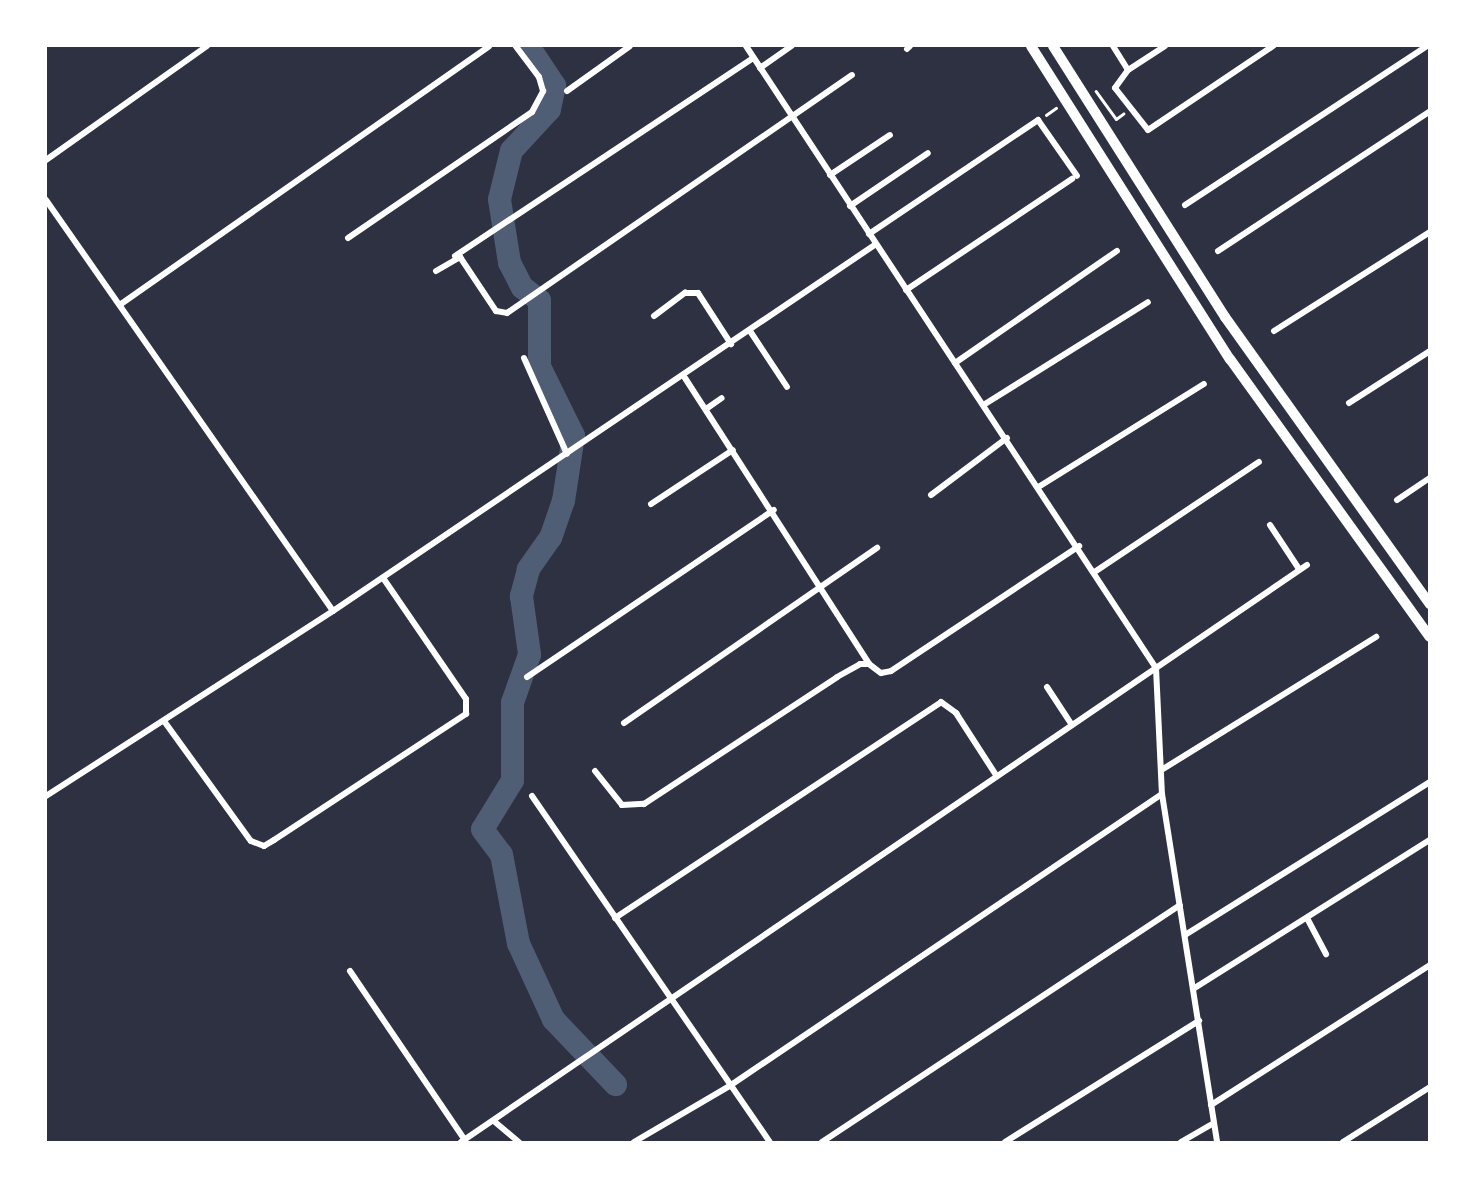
<!DOCTYPE html>
<style>
body{margin:0}
#map{position:relative;width:1475px;height:1188px;overflow:hidden;background:#2d3142;font-family:"Exo 2",sans-serif}
div>[style]{position:absolute}
.river>*{height:23px;margin:-11.5px;padding:0 11.5px;transform-origin:11.5px;border-radius:11.5px;background:#4f5d75}
.path>*{height:2.5px;margin:-1.25px;padding:0 1.25px;transform-origin:1.25px;border-radius:1.25px;background:#fff}
.minor>*{height:6px;margin:-3px;padding:0 3px;transform-origin:3px;border-radius:3px;background:#fff}
.motorway>*{height:10px;margin:-5px;padding:0 5px;transform-origin:5px;border-radius:5px;background:#fff}
span{translate:-50% -50%;white-space:nowrap;text-align:center;line-height:1.15;-webkit-text-stroke:5px #fff;paint-order:stroke}
.frame{position:absolute;inset:0;border:47px solid #fff;pointer-events:none}
</style>
<div id="map">
<div class="river">
<div style="left:528px;top:46px;width:47px;rotate:56.3deg"></div>
<div style="left:554px;top:85px;width:25px;rotate:102deg"></div>
<div style="left:549px;top:109px;width:56px;rotate:132.8deg"></div>
<div style="left:511px;top:150px;width:50px;rotate:103.8deg"></div>
<div style="left:499px;top:199px;width:64px;rotate:81deg"></div>
<div style="left:509px;top:262px;width:28px;rotate:63deg"></div>
<div style="left:522px;top:287px;width:21px;rotate:37deg"></div>
<div style="left:539px;top:300px;width:66px;rotate:90deg"></div>
<div style="left:539px;top:366px;width:77px;rotate:63.8deg"></div>
<div style="left:573px;top:435px;width:66px;rotate:98.7deg"></div>
<div style="left:563px;top:500px;width:39px;rotate:109deg"></div>
<div style="left:550px;top:537px;width:39px;rotate:125deg"></div>
<div style="left:528px;top:569px;width:28px;rotate:105deg"></div>
<div style="left:521px;top:596px;width:59px;rotate:82.1deg"></div>
<div style="left:529px;top:654px;width:51px;rotate:109.5deg"></div>
<div style="left:512px;top:702px;width:78px;rotate:90deg"></div>
<div style="left:512px;top:780px;width:57px;rotate:121.5deg"></div>
<div style="left:482px;top:829px;width:31px;rotate:53deg"></div>
<div style="left:501px;top:854px;width:91px;rotate:79.2deg"></div>
<div style="left:518px;top:943px;width:84px;rotate:65.3deg"></div>
<div style="left:553px;top:1019px;width:90px;rotate:46.4deg"></div>
</div>
<div class="path">
<div style="left:1096px;top:91px;width:34px;rotate:54deg"></div>
<div style="left:1116px;top:119px;width:9px;rotate:-36deg"></div>
<div style="left:1046px;top:115px;width:12px;rotate:-35deg"></div>
</div>
<div class="minor">
<div style="left:746px;top:46px;width:745px;rotate:56.61deg"></div>
<div style="left:1156px;top:668px;width:126px;rotate:87.3deg"></div>
<div style="left:1162px;top:794px;width:352px;rotate:81deg"></div>
<div style="left:1113px;top:46px;width:28px;rotate:58deg"></div>
<div style="left:1165px;top:46px;width:44px;rotate:147deg"></div>
<div style="left:1128px;top:70px;width:22px;rotate:126deg"></div>
<div style="left:1115px;top:88px;width:53px;rotate:51.8deg"></div>
<div style="left:1148px;top:130px;width:151px;rotate:-33.9deg"></div>
<div style="left:907px;top:49px;width:4px;rotate:-45deg"></div>
<div style="left:760px;top:68px;width:39px;rotate:-35deg"></div>
<div style="left:567px;top:91px;width:77px;rotate:-35.5deg"></div>
<div style="left:46px;top:160px;width:197px;rotate:-35.3deg"></div>
<div style="left:830px;top:175px;width:72px;rotate:-33.7deg"></div>
<div style="left:46px;top:200px;width:501px;rotate:55.07deg"></div>
<div style="left:1185px;top:205px;width:290px;rotate:-33.3deg"></div>
<div style="left:850px;top:206px;width:94px;rotate:-34.2deg"></div>
<div style="left:869px;top:234px;width:204px;rotate:-34deg"></div>
<div style="left:1038px;top:120px;width:68px;rotate:55.1deg"></div>
<div style="left:348px;top:238px;width:223px;rotate:-34.4deg"></div>
<div style="left:532px;top:112px;width:24px;rotate:-62deg"></div>
<div style="left:543px;top:91px;width:15px;rotate:-106deg"></div>
<div style="left:539px;top:77px;width:39px;rotate:-127deg"></div>
<div style="left:1218px;top:251px;width:254px;rotate:-33.4deg"></div>
<div style="left:455px;top:256px;width:358px;rotate:-33.6deg"></div>
<div style="left:436px;top:271px;width:28px;rotate:-30deg"></div>
<div style="left:460px;top:257px;width:65px;rotate:56.3deg"></div>
<div style="left:496px;top:311px;width:11px;rotate:10deg"></div>
<div style="left:507px;top:313px;width:419px;rotate:-34.6deg"></div>
<div style="left:906px;top:290px;width:200px;rotate:-33.8deg"></div>
<div style="left:121px;top:304px;width:449px;rotate:-35deg"></div>
<div style="left:654px;top:316px;width:39px;rotate:-37deg"></div>
<div style="left:685px;top:293px;width:13px"></div>
<div style="left:698px;top:293px;width:61px;rotate:57.1deg"></div>
<div style="left:750px;top:331px;width:67px;rotate:56.5deg"></div>
<div style="left:1274px;top:331px;width:185px;rotate:-32.4deg"></div>
<div style="left:524px;top:358px;width:105px;rotate:65.9deg"></div>
<div style="left:955px;top:363px;width:197px;rotate:-34.7deg"></div>
<div style="left:685px;top:378px;width:340px;rotate:57.2deg"></div>
<div style="left:1349px;top:403px;width:96px;rotate:-32.7deg"></div>
<div style="left:985px;top:404px;width:192px;rotate:-32deg"></div>
<div style="left:706px;top:409px;width:19px;rotate:-35deg"></div>
<div style="left:1040px;top:486px;width:193px;rotate:-31.9deg"></div>
<div style="left:931px;top:495px;width:95px;rotate:-36.9deg"></div>
<div style="left:1397px;top:500px;width:40px;rotate:-34deg"></div>
<div style="left:651px;top:504px;width:98px;rotate:-33.4deg"></div>
<div style="left:1270px;top:525px;width:53px;rotate:56.6deg"></div>
<div style="left:1096px;top:571px;width:196px;rotate:-33.8deg"></div>
<div style="left:527px;top:677px;width:298px;rotate:-34.1deg"></div>
<div style="left:1047px;top:687px;width:45px;rotate:56.7deg"></div>
<div style="left:164px;top:721px;width:148px;rotate:54.1deg"></div>
<div style="left:251px;top:841px;width:14px;rotate:21deg"></div>
<div style="left:264px;top:846px;width:12px;rotate:-31deg"></div>
<div style="left:274px;top:840px;width:230px;rotate:-33.3deg"></div>
<div style="left:466px;top:714px;width:15px;rotate:-90deg"></div>
<div style="left:466px;top:699px;width:147px;rotate:-124.4deg"></div>
<div style="left:624px;top:723px;width:308px;rotate:-34.7deg"></div>
<div style="left:1163px;top:769px;width:251px;rotate:-31.8deg"></div>
<div style="left:595px;top:771px;width:43px;rotate:51.5deg"></div>
<div style="left:622px;top:805px;width:22px;rotate:-3deg"></div>
<div style="left:644px;top:804px;width:231px;rotate:-33.3deg"></div>
<div style="left:837px;top:677px;width:26px;rotate:-29deg"></div>
<div style="left:860px;top:664px;width:9px"></div>
<div style="left:869px;top:664px;width:15px;rotate:37deg"></div>
<div style="left:881px;top:673px;width:10px;rotate:-11deg"></div>
<div style="left:891px;top:671px;width:226px;rotate:-33.6deg"></div>
<div style="left:46px;top:796px;width:341px;rotate:-32.8deg"></div>
<div style="left:333px;top:611px;width:655px;rotate:-34.05deg"></div>
<div style="left:532px;top:796px;width:420px;rotate:55.5deg"></div>
<div style="left:615px;top:918px;width:391px;rotate:-33.5deg"></div>
<div style="left:941px;top:702px;width:19px;rotate:36deg"></div>
<div style="left:956px;top:713px;width:74px;rotate:57.2deg"></div>
<div style="left:1307px;top:918px;width:41px;rotate:62.2deg"></div>
<div style="left:1185px;top:935px;width:289px;rotate:-32deg"></div>
<div style="left:350px;top:971px;width:204px;rotate:55.8deg"></div>
<div style="left:1193px;top:989px;width:280px;rotate:-32.2deg"></div>
<div style="left:1211px;top:1105px;width:260px;rotate:-32.6deg"></div>
<div style="left:495px;top:1122px;width:31px;rotate:40deg"></div>
<div style="left:461px;top:1142px;width:1024px;rotate:-34.3deg"></div>
<div style="left:634px;top:1142px;width:113px;rotate:-30.4deg"></div>
<div style="left:731px;top:1085px;width:520px;rotate:-34.03deg"></div>
<div style="left:822px;top:1142px;width:429px;rotate:-33.5deg"></div>
<div style="left:1005px;top:1142px;width:229px;rotate:-32deg"></div>
<div style="left:1181px;top:1142px;width:38px;rotate:-30deg"></div>
<div style="left:1343px;top:1142px;width:103px;rotate:-32.3deg"></div>
</div>
<div class="motorway">
<div style="left:1031px;top:46px;width:371px;rotate:57.6deg"></div>
<div style="left:1230px;top:359px;width:342px;rotate:54.3deg"></div>
<div style="left:1053px;top:46px;width:321px;rotate:57.6deg"></div>
<div style="left:1225px;top:317px;width:353px;rotate:54.5deg"></div>
</div>
<div class="frame"></div>
</div>
